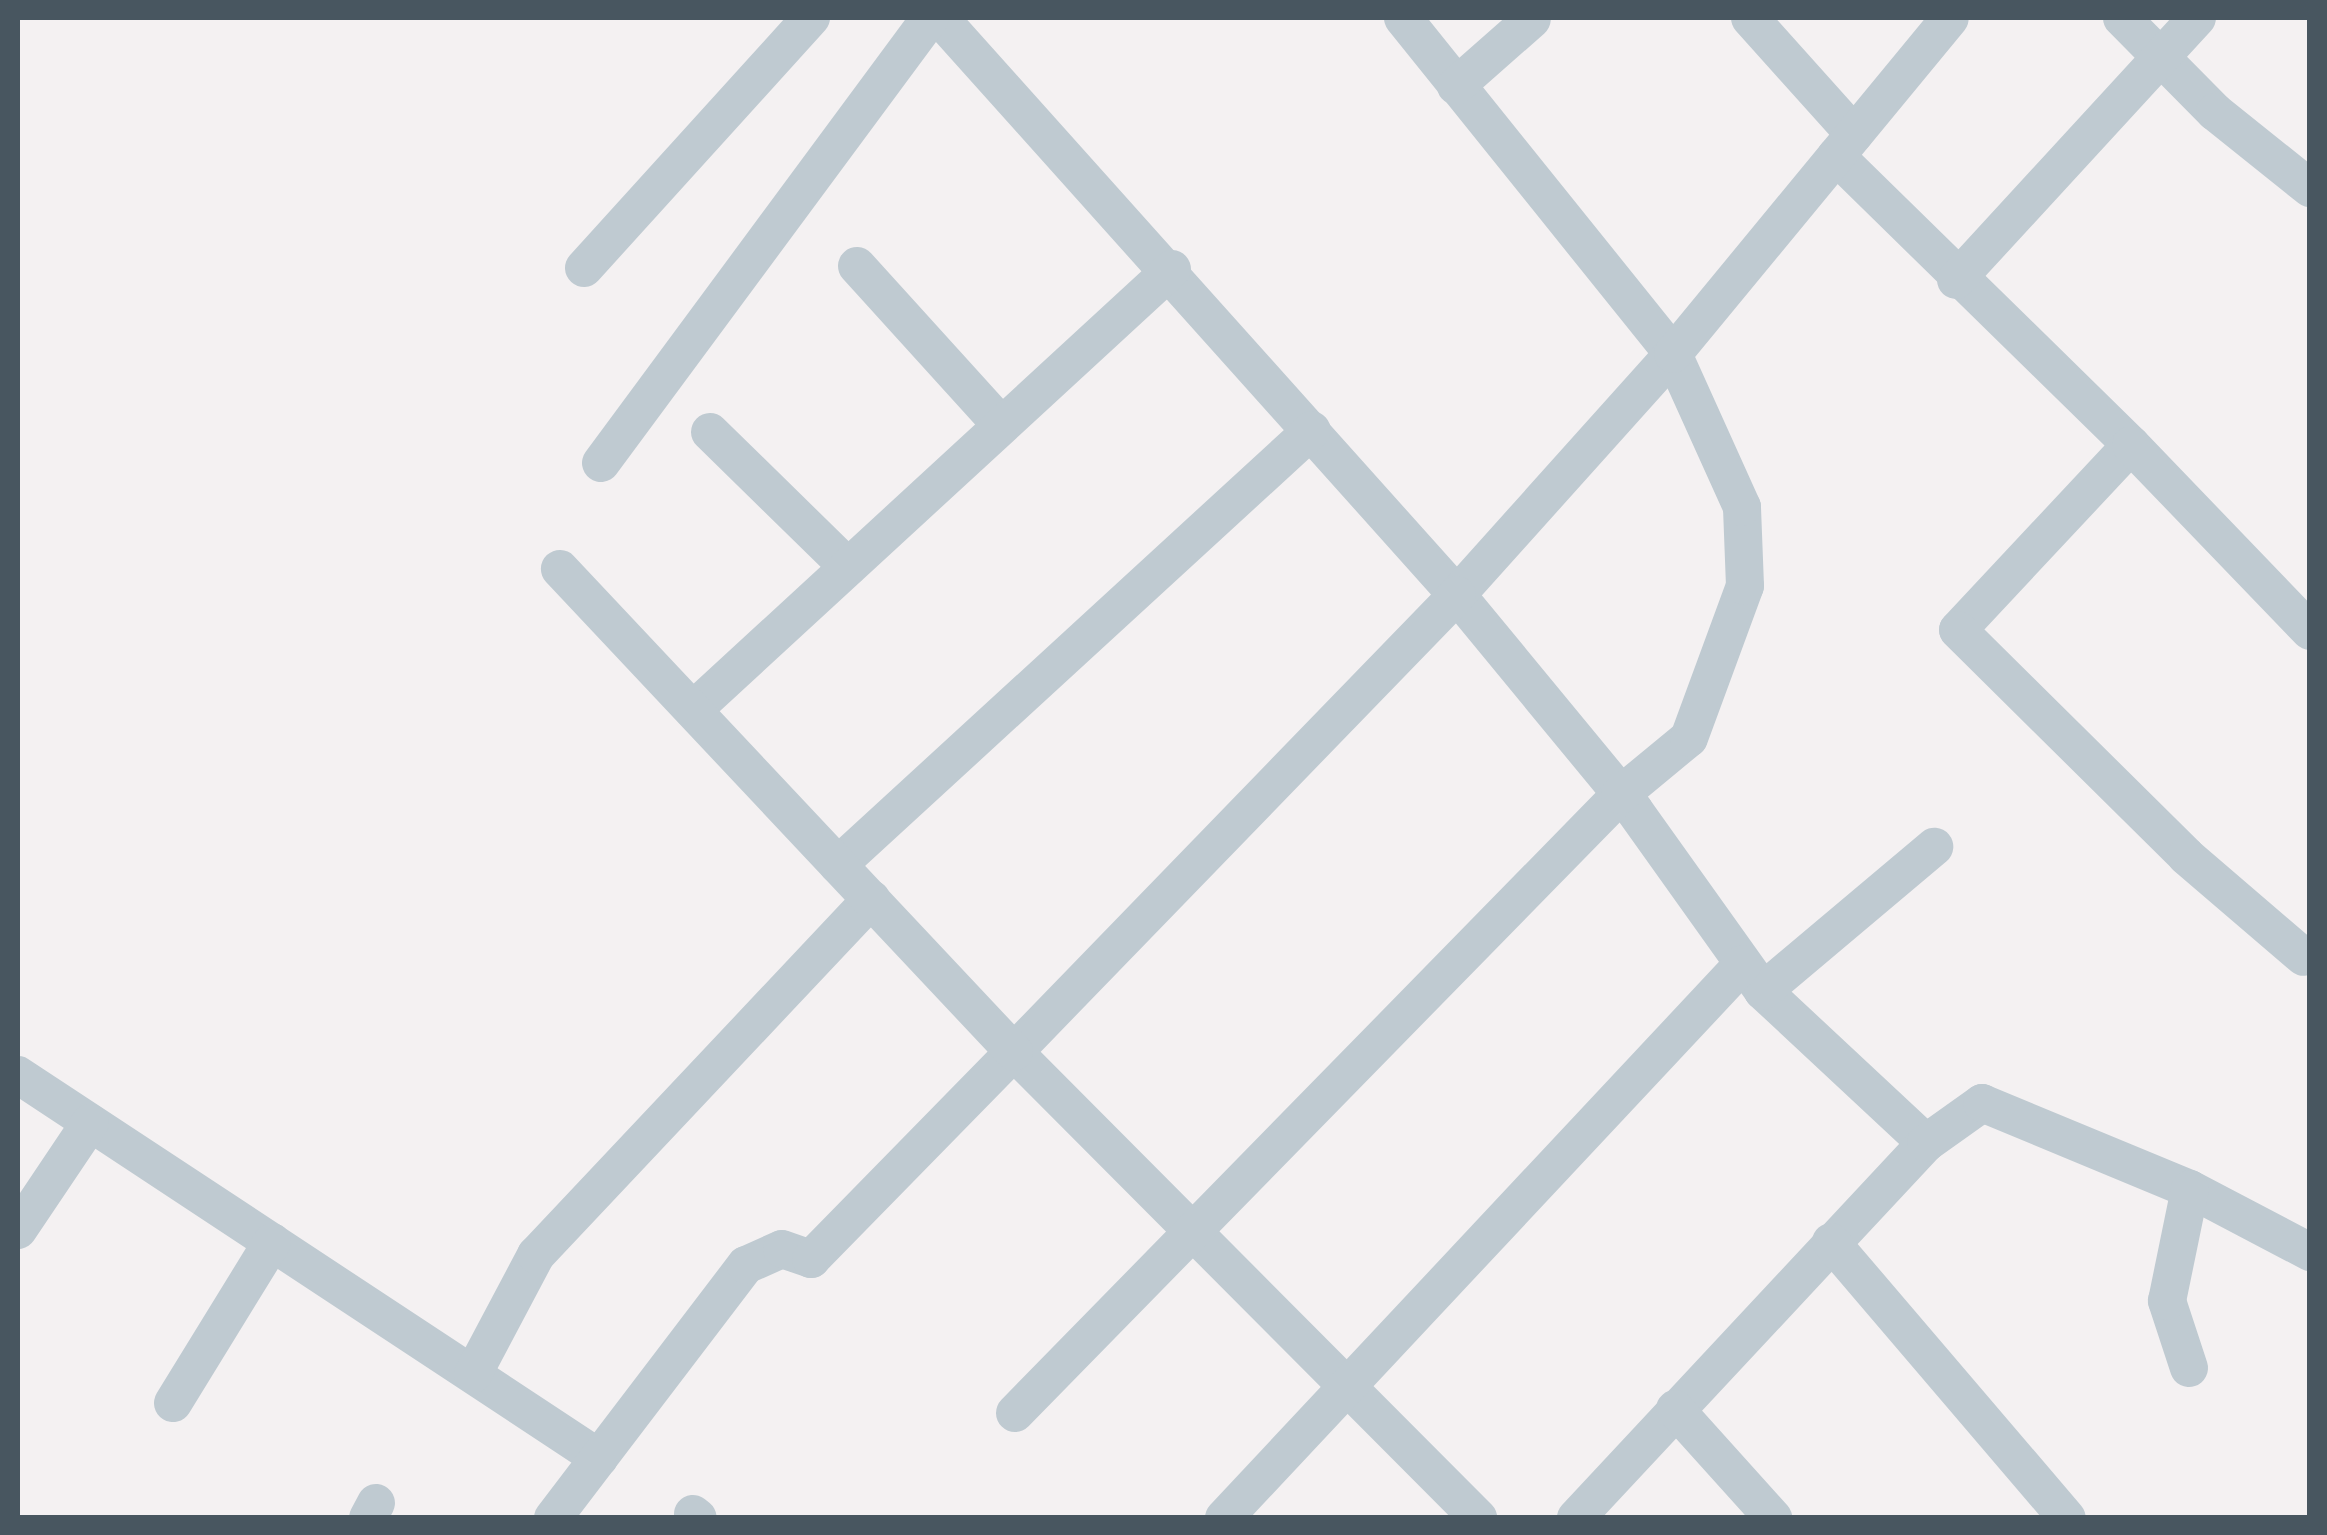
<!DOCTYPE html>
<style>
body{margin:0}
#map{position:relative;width:2327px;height:1535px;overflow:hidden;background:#f4f1f2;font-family:"Asap Condensed",sans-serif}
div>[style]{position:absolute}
.street>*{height:38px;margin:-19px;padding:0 19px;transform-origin:19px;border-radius:19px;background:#bfcad1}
span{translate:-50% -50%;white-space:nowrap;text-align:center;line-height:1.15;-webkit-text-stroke:10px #fff;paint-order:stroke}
.frame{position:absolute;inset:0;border:20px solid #485660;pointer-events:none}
</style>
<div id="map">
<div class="street">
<div style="left:940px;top:18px;width:775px;rotate:48.14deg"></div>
<div style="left:1457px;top:595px;width:278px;rotate:50.5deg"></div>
<div style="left:1634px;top:810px;width:222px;rotate:54.5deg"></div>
<div style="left:1763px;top:991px;width:223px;rotate:43deg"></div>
<div style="left:1926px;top:1143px;width:513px;rotate:133.03deg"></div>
<div style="left:1403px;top:18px;width:431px;rotate:51.2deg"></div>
<div style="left:1673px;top:354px;width:324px;rotate:131.9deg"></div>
<div style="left:1457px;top:595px;width:636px;rotate:134.11deg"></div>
<div style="left:1014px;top:1052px;width:658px;rotate:45.12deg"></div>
<div style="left:1750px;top:18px;width:156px;rotate:48.1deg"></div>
<div style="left:2122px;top:18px;width:132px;rotate:45.3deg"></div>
<div style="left:2215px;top:112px;width:122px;rotate:38.7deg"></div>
<div style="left:1456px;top:86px;width:101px;rotate:-41.4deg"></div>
<div style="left:1836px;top:156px;width:413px;rotate:44.4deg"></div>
<div style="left:2131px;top:445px;width:253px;rotate:133.1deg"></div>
<div style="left:1958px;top:630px;width:321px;rotate:44.7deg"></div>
<div style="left:2186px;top:856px;width:155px;rotate:40.6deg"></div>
<div style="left:857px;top:266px;width:215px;rotate:47.8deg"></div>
<div style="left:584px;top:268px;width:338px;rotate:-47.8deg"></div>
<div style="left:1956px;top:280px;width:356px;rotate:-47.4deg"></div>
<div style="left:710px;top:432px;width:193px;rotate:44.4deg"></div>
<div style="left:2131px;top:445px;width:258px;rotate:46.1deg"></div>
<div style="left:601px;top:463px;width:553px;rotate:-53.52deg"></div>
<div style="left:693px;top:710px;width:651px;rotate:-42.63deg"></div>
<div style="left:838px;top:865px;width:643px;rotate:-42.54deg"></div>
<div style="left:1763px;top:991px;width:224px;rotate:-40.1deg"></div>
<div style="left:18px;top:1075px;width:696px;rotate:33.39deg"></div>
<div style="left:1926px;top:1143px;width:69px;rotate:-35.5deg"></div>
<div style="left:1982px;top:1103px;width:225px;rotate:22.5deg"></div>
<div style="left:2190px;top:1189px;width:136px;rotate:27.7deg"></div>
<div style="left:18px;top:1230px;width:129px;rotate:-56.1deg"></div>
<div style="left:1831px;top:1242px;width:363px;rotate:49.5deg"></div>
<div style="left:2189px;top:1368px;width:71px;rotate:-108.2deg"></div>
<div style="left:2167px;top:1301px;width:114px;rotate:-78.4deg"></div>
<div style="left:473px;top:1374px;width:135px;rotate:-62.1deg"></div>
<div style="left:536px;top:1255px;width:489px;rotate:-46.7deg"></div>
<div style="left:173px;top:1403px;width:189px;rotate:-58.4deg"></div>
<div style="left:1675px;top:1409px;width:147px;rotate:48deg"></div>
<div style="left:1015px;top:1413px;width:865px;rotate:-45.61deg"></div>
<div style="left:1620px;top:795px;width:89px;rotate:-39.6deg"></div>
<div style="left:1689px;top:738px;width:162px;rotate:-69.8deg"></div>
<div style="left:1745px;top:586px;width:79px;rotate:-92.2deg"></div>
<div style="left:1742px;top:507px;width:168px;rotate:-114.3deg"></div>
<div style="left:1673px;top:354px;width:435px;rotate:-50.5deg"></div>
<div style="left:693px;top:1514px;width:6px;rotate:39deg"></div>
<div style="left:368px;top:1518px;width:17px;rotate:-62deg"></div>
<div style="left:553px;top:1518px;width:318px;rotate:-52.7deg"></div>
<div style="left:746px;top:1265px;width:39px;rotate:-24deg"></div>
<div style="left:782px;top:1249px;width:31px;rotate:19deg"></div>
<div style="left:811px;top:1259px;width:290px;rotate:-45.6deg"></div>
<div style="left:1014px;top:1052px;width:663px;rotate:-133.23deg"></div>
<div style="left:1224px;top:1518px;width:759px;rotate:-46.87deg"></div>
</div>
<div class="frame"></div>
</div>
